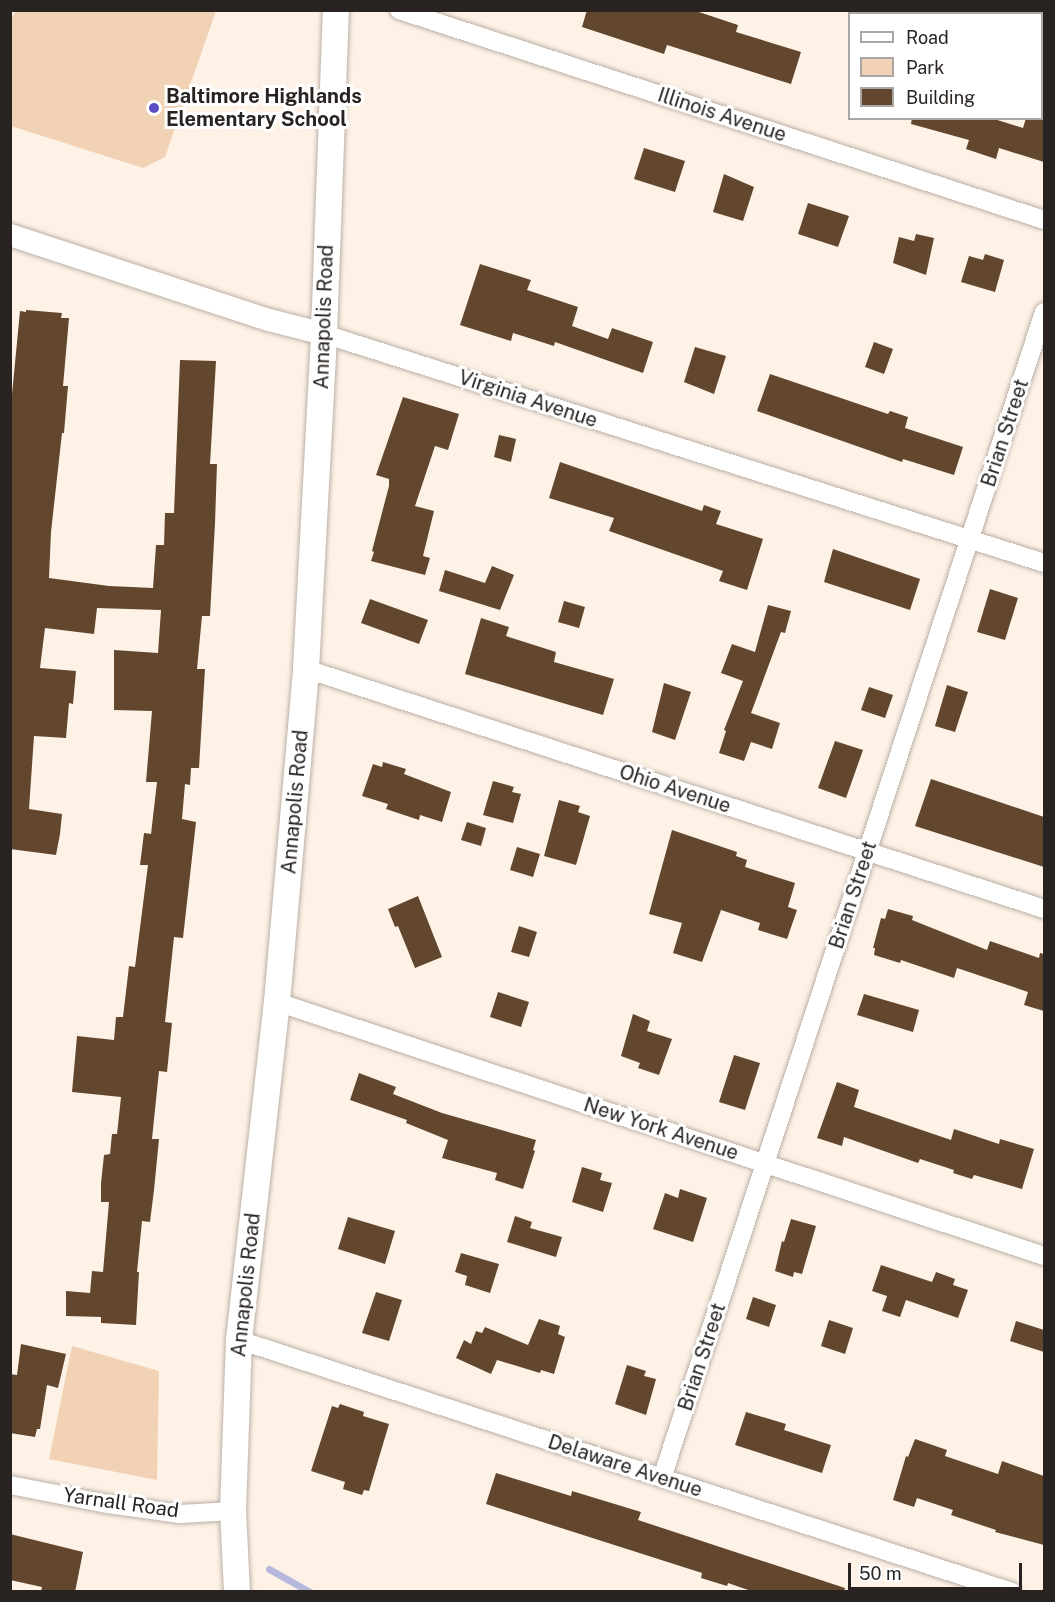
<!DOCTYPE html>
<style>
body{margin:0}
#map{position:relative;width:1055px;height:1602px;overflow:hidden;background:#fef2e7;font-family:"Public Sans",sans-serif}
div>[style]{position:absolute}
.green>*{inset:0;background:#f2d2b5}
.stream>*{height:7px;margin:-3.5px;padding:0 3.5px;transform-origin:3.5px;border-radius:3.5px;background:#b6b8dd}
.building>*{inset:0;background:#62472e}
.roads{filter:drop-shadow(0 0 2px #bcb0a6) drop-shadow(0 0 2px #bcb0a6)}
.minor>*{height:18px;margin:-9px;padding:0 9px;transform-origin:9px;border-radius:9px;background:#fff}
.tertiary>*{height:22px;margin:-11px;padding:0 11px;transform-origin:11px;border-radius:11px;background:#fff}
.secondary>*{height:26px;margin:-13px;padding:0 13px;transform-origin:13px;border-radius:13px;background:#fff}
.dots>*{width:16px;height:16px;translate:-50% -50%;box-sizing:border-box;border:3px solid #fff;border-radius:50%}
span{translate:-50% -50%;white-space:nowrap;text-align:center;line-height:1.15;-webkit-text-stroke:6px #fff;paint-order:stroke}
.poi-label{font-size:20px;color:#282320;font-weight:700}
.left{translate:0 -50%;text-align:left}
.street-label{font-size:20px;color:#282320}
.frame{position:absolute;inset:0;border:12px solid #282320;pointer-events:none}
.legend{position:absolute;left:848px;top:12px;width:195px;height:108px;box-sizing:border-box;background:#fff;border:2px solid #a9a7a6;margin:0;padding:8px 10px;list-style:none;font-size:18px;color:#282320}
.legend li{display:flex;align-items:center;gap:12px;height:30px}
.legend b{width:30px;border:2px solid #a9a7a6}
.scale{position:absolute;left:848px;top:1563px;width:174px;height:27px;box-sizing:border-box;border:3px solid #282320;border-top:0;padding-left:8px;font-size:18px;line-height:21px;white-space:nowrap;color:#282320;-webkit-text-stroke:4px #fff;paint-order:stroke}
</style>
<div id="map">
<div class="green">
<div style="clip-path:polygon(16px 11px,216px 11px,165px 157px,143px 168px,11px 126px,11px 18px)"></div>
<div style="clip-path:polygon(72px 1346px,159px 1371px,157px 1480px,49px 1459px)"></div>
</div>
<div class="stream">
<div style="left:269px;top:1569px;width:47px;rotate:29.3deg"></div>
</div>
<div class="building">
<div style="clip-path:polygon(587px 10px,693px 10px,738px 25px,736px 32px,801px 52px,791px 84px,667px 45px,664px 54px,582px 27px)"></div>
<div style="clip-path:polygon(912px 118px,991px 118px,1023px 128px,1026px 118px,1044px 118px,1044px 162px,999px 148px,996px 159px,966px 149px,969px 140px,911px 124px)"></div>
<div style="clip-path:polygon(644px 148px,685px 161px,675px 192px,634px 179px)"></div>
<div style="clip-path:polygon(724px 174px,754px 187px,743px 221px,713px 212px)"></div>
<div style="clip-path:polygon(808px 203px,849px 216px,838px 247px,798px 234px)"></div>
<div style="clip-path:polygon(916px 234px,934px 238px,926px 275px,893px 263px,899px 237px,914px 241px)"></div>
<div style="clip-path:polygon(985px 254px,1004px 260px,995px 292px,961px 282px,969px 256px,983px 260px)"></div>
<div style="clip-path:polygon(480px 264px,531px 280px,527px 290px,578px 307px,572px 326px,608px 339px,612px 328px,653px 342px,643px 373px,555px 342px,554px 346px,513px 333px,511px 341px,460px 325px)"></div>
<div style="clip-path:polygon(26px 310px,62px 313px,61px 318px,69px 318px,63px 386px,68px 386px,64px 433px,62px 433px,51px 532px,49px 578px,109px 586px,153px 588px,156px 545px,164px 545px,165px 513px,174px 513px,180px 360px,216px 361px,210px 464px,217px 464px,215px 523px,210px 616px,202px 616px,197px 669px,205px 669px,199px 768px,191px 768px,190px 785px,185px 784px,182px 819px,196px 822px,183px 938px,174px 937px,165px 1022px,172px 1023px,167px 1072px,159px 1071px,152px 1139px,159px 1139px,154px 1190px,150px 1222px,142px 1221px,137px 1272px,139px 1272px,136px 1325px,101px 1323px,101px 1317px,66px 1316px,66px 1291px,90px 1293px,92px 1271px,103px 1272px,109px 1202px,101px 1202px,101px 1183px,104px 1155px,110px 1154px,112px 1134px,117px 1134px,121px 1097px,72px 1092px,77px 1036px,114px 1040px,116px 1017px,123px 1017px,129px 966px,135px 967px,148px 865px,140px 865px,144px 833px,151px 834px,157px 782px,146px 782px,152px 711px,114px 710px,114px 650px,158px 653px,161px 610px,97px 608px,94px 634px,45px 628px,40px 668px,76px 671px,73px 704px,69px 703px,66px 738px,34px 736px,29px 809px,62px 814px,60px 834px,56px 855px,10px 849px,10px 415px,20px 311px,26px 312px)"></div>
<div style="clip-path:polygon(874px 342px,893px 349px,884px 374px,865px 367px)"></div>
<div style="clip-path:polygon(695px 347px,726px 356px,714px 394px,684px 382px)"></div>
<div style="clip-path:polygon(770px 374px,888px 414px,890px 411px,908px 417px,905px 428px,963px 447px,954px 475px,903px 459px,902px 462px,757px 411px)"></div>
<div style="clip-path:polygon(403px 397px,459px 414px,448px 450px,435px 446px,415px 506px,434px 511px,423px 556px,430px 558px,425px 575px,371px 561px,374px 552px,372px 551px,389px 486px,389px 479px,376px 475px)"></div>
<div style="clip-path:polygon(499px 435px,516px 439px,511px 462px,494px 457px)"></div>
<div style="clip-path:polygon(560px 462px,702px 511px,704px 505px,721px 511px,716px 524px,763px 539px,747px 590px,719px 581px,723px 571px,609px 531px,614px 518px,549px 498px)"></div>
<div style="clip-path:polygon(833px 549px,920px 579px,910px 610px,824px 582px)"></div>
<div style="clip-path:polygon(492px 566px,514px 575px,500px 610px,439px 591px,445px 570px,485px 583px)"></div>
<div style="clip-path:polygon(990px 589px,1018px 598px,1005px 640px,977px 632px)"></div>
<div style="clip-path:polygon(370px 599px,428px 620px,419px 644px,361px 623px)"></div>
<div style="clip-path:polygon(564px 601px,585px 607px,579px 628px,558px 622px)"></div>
<div style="clip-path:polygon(768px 605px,791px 611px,785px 633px,781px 632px,751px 713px,780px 723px,772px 749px,751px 742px,744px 761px,719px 753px,726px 731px,724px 730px,743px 681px,721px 673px,732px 644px,755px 652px)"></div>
<div style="clip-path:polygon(481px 618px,509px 627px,506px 636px,556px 652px,554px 662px,614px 679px,603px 715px,465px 674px)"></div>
<div style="clip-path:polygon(664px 683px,691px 692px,675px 740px,652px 732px)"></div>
<div style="clip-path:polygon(947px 685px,968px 692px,955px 732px,935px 726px)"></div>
<div style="clip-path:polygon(869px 687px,893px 695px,885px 718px,861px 710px)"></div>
<div style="clip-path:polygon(835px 741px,863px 750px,846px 798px,818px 788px)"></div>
<div style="clip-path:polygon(383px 762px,406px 769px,404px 774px,451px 792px,442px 822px,420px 815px,419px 820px,386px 809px,388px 804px,362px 796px,373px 764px,382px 767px)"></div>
<div style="clip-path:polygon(931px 779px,1044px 817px,1044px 867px,915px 826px)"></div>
<div style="clip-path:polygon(493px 781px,514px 787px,512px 792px,521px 794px,513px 823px,483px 815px)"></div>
<div style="clip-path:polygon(559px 800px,580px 806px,578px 812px,590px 816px,576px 865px,544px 856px)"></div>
<div style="clip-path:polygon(467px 822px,486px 828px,481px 846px,461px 840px)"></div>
<div style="clip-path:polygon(672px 830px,737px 852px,736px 856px,747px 860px,745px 867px,795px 883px,788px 907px,797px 910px,787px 939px,758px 930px,760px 923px,721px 910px,702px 962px,673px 953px,682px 923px,649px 914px)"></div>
<div style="clip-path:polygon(517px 847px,540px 854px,533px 877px,510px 870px)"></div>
<div style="clip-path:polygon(418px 896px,442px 957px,415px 968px,398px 926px,395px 927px,388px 909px)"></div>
<div style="clip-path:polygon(888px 909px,913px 916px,912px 920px,987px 950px,990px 941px,1039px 958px,1040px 953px,1044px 954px,1044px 1011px,1024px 1005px,1028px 992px,957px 968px,954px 978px,901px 960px,900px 963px,874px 955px,875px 948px,873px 948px,881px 918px,885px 919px)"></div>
<div style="clip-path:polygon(519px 926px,537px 932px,529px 957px,511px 952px)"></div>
<div style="clip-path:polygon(498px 992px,529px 1002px,521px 1027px,490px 1017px)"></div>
<div style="clip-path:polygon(864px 994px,919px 1010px,913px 1032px,857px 1015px)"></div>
<div style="clip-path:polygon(633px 1014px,650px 1021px,647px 1031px,672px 1039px,659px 1075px,638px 1068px,640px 1063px,621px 1056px)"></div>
<div style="clip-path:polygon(734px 1055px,760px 1063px,745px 1110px,719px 1102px)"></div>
<div style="clip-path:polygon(359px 1073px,396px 1087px,393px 1094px,442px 1113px,536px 1140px,533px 1150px,535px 1151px,523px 1189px,495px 1180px,497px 1173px,442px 1158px,448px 1140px,406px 1123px,407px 1120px,350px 1100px)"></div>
<div style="clip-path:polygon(837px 1082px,859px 1090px,854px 1107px,951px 1140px,954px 1129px,999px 1144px,1000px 1139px,1034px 1149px,1022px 1189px,974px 1175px,972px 1179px,953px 1173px,954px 1170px,920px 1159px,918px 1163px,844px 1137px,842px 1146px,817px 1138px)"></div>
<div style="clip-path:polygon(582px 1167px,602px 1173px,600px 1180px,612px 1183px,603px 1212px,572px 1202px)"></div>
<div style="clip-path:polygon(680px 1189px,707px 1198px,693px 1242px,653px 1229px,665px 1193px,678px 1198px)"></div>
<div style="clip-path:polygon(515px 1216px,532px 1222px,530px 1228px,562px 1237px,556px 1257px,507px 1242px)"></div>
<div style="clip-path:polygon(348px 1217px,395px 1231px,385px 1264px,338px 1249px)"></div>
<div style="clip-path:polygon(791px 1219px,816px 1226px,802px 1274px,794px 1272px,793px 1277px,775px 1271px,782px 1241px,784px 1242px)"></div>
<div style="clip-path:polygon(461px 1253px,499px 1264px,490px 1293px,465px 1285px,467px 1276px,455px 1272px)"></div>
<div style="clip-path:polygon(881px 1265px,932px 1282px,936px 1272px,955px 1279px,953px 1285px,968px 1290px,958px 1318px,906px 1300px,900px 1317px,882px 1311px,887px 1296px,872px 1291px)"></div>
<div style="clip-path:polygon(376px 1292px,402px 1300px,389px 1341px,362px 1333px)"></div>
<div style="clip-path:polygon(753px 1297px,776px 1305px,769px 1327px,746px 1319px)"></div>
<div style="clip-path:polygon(539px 1319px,560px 1326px,558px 1334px,565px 1337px,554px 1374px,541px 1370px,540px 1373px,497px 1360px,491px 1374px,456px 1358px,464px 1340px,471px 1344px,476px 1331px,482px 1333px,485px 1327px,528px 1345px)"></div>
<div style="clip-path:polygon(829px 1320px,853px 1328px,845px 1354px,821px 1346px)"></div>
<div style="clip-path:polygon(1016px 1321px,1044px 1330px,1044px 1352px,1010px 1341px)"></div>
<div style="clip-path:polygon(21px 1344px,66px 1354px,58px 1388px,47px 1385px,40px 1429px,37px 1429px,35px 1437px,10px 1433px,10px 1374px,17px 1375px)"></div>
<div style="clip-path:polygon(627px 1365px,646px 1371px,644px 1376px,656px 1379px,646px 1415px,615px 1404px)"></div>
<div style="clip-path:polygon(340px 1404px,364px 1412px,363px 1416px,389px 1424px,369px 1491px,364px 1490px,362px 1495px,343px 1489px,345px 1482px,311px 1471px,332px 1406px,338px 1408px)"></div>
<div style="clip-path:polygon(746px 1412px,786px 1424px,784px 1430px,831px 1445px,822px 1473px,735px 1445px)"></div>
<div style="clip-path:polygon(915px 1439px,947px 1450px,945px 1456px,998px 1474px,1002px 1461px,1044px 1476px,1044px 1545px,995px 1532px,996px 1530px,951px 1515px,953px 1510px,917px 1498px,914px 1507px,893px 1500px,906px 1456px,908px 1457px)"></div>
<div style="clip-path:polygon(496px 1473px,571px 1496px,572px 1491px,641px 1512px,638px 1520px,845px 1588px,844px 1592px,754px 1592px,728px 1583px,727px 1586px,701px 1578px,702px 1573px,486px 1504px)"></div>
<div style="clip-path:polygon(10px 1534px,83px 1552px,75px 1592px,41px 1592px,42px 1587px,10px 1580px)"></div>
</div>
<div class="roads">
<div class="minor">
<div style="left:399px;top:10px;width:678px;rotate:18.03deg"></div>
<div style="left:324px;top:334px;width:756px;rotate:17.64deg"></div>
<div style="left:306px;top:669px;width:776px;rotate:18.01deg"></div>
<div style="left:277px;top:1002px;width:808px;rotate:18.32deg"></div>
<div style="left:239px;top:1340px;width:813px;rotate:18.06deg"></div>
<div style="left:662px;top:1478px;width:1227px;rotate:-71.86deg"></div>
<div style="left:10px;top:1485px;width:100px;rotate:11deg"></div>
<div style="left:108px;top:1504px;width:73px;rotate:7.9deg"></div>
<div style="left:180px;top:1514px;width:53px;rotate:-3.2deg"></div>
</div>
<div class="tertiary">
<div style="left:10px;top:235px;width:273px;rotate:18.2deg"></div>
<div style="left:269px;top:320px;width:57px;rotate:14.3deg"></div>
</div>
<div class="secondary">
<div style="left:237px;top:1592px;width:81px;rotate:-92.8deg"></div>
<div style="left:233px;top:1511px;width:171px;rotate:-88deg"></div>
<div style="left:239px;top:1340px;width:340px;rotate:-83.6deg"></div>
<div style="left:277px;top:1002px;width:334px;rotate:-85deg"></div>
<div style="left:306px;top:669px;width:335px;rotate:-86.9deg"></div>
<div style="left:324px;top:334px;width:324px;rotate:-87.9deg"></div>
</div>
</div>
<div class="dots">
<div style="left:154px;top:108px;background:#594dc5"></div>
</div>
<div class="poi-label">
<span class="left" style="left:166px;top:108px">Baltimore Highlands<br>Elementary School</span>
</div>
<div class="street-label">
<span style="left:722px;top:115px;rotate:18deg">Illinois Avenue</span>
<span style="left:324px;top:317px;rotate:-88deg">Annapolis Road</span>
<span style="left:528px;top:399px;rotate:18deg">Virginia Avenue</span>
<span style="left:1005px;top:433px;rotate:-72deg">Brian Street</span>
<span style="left:675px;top:789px;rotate:18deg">Ohio Avenue</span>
<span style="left:295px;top:802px;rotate:-85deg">Annapolis Road</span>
<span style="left:853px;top:895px;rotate:-72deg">Brian Street</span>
<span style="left:661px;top:1129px;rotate:18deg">New York Avenue</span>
<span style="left:246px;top:1285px;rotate:-84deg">Annapolis Road</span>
<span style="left:702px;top:1357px;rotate:-72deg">Brian Street</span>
<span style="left:625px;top:1466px;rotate:18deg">Delaware Avenue</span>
<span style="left:121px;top:1503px;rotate:8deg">Yarnall Road</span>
</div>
<div class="frame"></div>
<ul class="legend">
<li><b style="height:8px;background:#fff"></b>Road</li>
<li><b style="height:16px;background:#f2d2b5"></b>Park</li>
<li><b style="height:16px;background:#62472e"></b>Building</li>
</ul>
<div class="scale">50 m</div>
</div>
